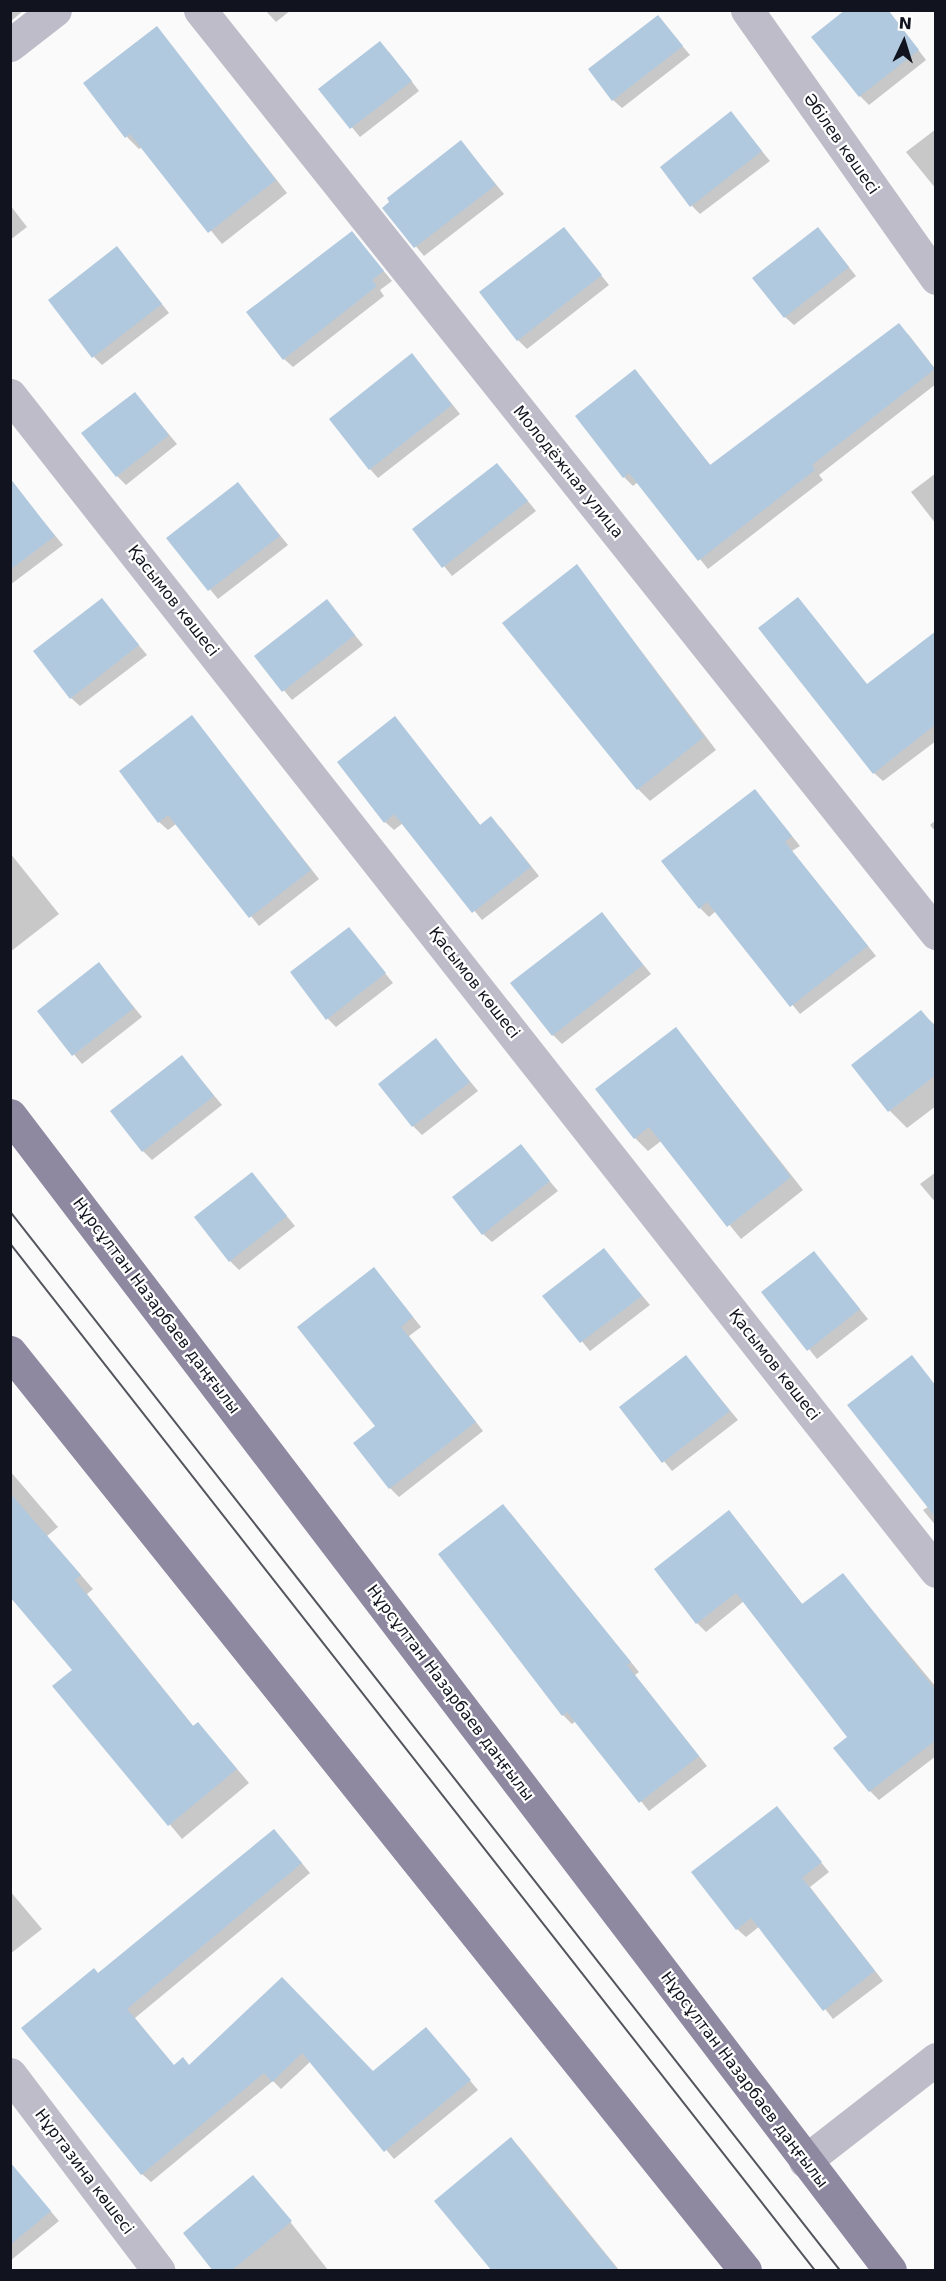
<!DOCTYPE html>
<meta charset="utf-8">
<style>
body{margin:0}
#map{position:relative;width:946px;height:2281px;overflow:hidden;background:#fafafa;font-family:"DejaVu Sans",sans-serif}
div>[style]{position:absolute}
.shadow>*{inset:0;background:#0003}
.building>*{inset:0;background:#b1c9df}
.minor>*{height:33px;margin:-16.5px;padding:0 16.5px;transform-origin:16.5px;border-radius:16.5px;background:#bfbcc9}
.major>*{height:33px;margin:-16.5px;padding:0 16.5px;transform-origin:16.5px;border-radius:16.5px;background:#8e88a0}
.tram>*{height:1.5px;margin:-0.75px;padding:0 0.75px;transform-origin:0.75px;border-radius:0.75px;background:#54565d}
span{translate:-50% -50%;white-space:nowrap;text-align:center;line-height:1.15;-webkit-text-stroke:4.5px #fff;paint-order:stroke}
.street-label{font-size:16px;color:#11141e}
.frame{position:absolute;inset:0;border:12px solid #11141e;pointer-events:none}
.north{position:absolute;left:874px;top:12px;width:60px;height:60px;-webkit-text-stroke:4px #fff;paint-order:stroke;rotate:4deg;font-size:16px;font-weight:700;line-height:24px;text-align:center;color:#11141e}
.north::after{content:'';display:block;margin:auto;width:21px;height:27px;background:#11141e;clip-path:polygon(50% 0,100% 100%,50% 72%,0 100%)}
</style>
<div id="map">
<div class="shadow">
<div style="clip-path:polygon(10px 10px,24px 10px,10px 22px)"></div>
<div style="clip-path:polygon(265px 10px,291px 10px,276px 22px)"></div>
<div style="clip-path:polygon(888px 10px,926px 60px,869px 105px,860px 96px)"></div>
<div style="clip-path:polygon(658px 17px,690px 55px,622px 108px,613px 100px)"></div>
<div style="clip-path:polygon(157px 28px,287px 193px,222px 244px,142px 147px,139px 149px,127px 137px)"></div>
<div style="clip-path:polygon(389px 52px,419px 91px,360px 137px,320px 89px)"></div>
<div style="clip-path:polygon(731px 113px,770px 161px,700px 214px,692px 206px)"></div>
<div style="clip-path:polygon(936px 129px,936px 189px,906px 152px)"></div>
<div style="clip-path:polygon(461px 142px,504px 194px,424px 256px,384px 208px)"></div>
<div style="clip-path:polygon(10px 205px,27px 227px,10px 240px)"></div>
<div style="clip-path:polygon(564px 229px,609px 285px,527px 349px,518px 340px)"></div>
<div style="clip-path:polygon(352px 233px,392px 281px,380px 290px,384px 296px,293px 367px,284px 359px)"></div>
<div style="clip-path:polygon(826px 238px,856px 276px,794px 325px,785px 317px)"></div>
<div style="clip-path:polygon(125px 257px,169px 313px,102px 365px,94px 357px)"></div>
<div style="clip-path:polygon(908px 334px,936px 370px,936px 384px,819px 475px,823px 480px,708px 569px,638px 482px,633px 486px,624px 477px,577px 416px,643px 380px,711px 466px)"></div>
<div style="clip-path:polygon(420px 364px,460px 414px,378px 478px,370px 469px)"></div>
<div style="clip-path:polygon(135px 394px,177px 444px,126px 485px,117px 476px)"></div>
<div style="clip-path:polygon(936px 473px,936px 524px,911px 492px)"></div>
<div style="clip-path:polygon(506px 474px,536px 511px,452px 576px,414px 529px)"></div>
<div style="clip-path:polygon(238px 484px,288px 545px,218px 599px,168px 538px)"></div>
<div style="clip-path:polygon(23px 497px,63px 545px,10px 585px,10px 507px)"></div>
<div style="clip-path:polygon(577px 566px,716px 750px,650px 801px,638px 789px)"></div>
<div style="clip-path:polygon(798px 599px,868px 686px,936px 646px,936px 741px,883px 781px,874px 773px)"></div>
<div style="clip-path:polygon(102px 600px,147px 655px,80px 706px,71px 698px)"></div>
<div style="clip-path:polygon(327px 601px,363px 645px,292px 700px,256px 657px)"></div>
<div style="clip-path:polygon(192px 717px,319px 879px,259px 926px,176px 824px,168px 830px,159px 822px)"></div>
<div style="clip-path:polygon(395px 718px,481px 826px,500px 827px,539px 876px,482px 920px,403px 823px,394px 830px,385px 822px)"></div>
<div style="clip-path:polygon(763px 800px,800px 846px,792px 851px,876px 956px,800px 1014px,716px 911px,709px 917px,700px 908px)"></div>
<div style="clip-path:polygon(936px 820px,936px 832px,930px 825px)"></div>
<div style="clip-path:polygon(10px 853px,59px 914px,10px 952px)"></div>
<div style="clip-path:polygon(602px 914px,651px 974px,562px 1044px,553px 1035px)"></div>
<div style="clip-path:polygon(349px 929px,393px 983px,336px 1027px,328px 1019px)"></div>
<div style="clip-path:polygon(99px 964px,142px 1017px,82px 1064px,39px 1012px)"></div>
<div style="clip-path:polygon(921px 1012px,936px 1026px,936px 1106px,907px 1128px,890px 1111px)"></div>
<div style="clip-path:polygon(676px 1029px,803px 1190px,741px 1239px,661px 1141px,648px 1151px,635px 1138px)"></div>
<div style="clip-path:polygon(436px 1040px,478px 1091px,422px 1135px,413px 1126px)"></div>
<div style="clip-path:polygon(182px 1057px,222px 1105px,152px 1160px,143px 1151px)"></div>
<div style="clip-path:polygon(520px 1146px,558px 1191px,492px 1242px,483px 1234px)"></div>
<div style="clip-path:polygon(936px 1172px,936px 1203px,920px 1184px)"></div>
<div style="clip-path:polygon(252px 1174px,295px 1226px,239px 1270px,230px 1261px)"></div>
<div style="clip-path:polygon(604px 1250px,650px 1305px,590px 1351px,544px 1296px)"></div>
<div style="clip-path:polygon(814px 1253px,868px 1319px,817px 1359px,763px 1292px)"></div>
<div style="clip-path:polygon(382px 1278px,421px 1327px,409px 1336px,483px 1431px,399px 1497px,390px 1488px,378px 1426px)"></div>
<div style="clip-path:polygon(686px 1357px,738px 1420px,672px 1471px,621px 1408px)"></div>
<div style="clip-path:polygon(936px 1387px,936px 1526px,923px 1510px,928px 1507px)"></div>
<div style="clip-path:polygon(10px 1471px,58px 1527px,47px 1536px,93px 1589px,87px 1594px,194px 1727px,210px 1737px,249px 1783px,182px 1839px,54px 1686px,74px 1670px,10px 1595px)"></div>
<div style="clip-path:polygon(511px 1514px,639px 1672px,635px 1675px,707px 1766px,649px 1811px,576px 1721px,572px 1724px,563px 1715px,440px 1555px)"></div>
<div style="clip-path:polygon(737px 1521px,803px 1605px,843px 1575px,936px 1687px,936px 1756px,879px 1800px,870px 1791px,849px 1737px,744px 1601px,706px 1632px,697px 1623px)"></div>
<div style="clip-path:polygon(777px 1808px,829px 1872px,810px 1887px,883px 1981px,833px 2019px,760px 1926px,746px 1937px,737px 1929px)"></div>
<div style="clip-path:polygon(282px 1839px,310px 1873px,135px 2018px,174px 2066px,190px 2067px,282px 1979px,373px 2073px,426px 2029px,478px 2090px,394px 2159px,311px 2061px,281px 2089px,273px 2081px,151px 2182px,142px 2174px,99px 1975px)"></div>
<div style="clip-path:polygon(10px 1891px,42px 1929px,10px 1954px)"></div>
<div style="clip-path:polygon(511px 2139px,520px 2148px,619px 2270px,494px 2270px)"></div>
<div style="clip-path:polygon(10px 2177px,25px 2181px,59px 2221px,10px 2261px)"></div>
<div style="clip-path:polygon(262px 2186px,328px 2270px,216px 2270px)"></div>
</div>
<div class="building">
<div style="clip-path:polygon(845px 10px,888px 10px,919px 50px,859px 97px,811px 37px)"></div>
<div style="clip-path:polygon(658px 15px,683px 46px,612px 101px,588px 69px)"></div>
<div style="clip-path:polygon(157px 26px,276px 180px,208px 233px,130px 134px,125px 138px,83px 83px)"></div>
<div style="clip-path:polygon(380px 41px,412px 81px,350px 129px,318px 89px)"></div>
<div style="clip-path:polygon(731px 111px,762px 151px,690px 207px,660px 167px)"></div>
<div style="clip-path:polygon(461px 140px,496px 185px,414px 248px,382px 208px,389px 202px,387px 198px)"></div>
<div style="clip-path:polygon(564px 227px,602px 275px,517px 341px,479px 292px)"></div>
<div style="clip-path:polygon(818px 227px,849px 267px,784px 318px,752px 278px)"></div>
<div style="clip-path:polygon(352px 231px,384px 271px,372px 280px,377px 286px,283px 360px,246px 312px)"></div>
<div style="clip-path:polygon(117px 246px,162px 304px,92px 358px,48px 300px)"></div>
<div style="clip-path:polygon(899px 323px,935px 369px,812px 465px,815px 470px,698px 561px,629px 473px,623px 478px,575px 416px,635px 369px,710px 465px)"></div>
<div style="clip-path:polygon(412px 353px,452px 405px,369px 470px,329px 419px)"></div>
<div style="clip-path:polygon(135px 392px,169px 435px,116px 477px,81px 433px)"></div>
<div style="clip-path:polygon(497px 463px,528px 501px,442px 568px,412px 529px)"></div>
<div style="clip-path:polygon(10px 478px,55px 536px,10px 570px)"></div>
<div style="clip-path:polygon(238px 482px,280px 536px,208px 591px,166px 538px)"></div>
<div style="clip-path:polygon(577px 564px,704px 737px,637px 790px,502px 623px)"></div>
<div style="clip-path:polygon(798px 597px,867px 684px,936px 631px,936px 724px,873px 774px,758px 628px)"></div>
<div style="clip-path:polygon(102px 598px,139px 645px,70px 699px,33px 651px)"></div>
<div style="clip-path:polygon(327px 599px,355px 635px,282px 692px,254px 656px)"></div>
<div style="clip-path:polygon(192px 715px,311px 870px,249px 918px,168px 815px,158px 823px,119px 771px)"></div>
<div style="clip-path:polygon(395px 716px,480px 825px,491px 816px,531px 867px,472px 913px,394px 814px,384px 823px,337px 762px)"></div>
<div style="clip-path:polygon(755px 789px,792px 836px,785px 842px,868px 946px,790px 1007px,707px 902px,699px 909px,661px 861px)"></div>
<div style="clip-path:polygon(602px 912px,643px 965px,552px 1036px,510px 983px)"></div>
<div style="clip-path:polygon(349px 927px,386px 973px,326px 1020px,290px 972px)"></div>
<div style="clip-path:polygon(99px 962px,134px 1008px,72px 1056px,37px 1011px)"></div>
<div style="clip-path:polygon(921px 1010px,936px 1028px,936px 1075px,888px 1112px,851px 1065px)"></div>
<div style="clip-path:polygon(676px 1027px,791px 1177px,727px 1227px,649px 1127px,634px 1139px,595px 1089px)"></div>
<div style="clip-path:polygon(436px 1038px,470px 1082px,412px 1127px,378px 1084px)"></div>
<div style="clip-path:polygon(182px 1055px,214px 1096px,142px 1152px,110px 1111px)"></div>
<div style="clip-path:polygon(521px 1144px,550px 1181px,482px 1235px,452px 1197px)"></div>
<div style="clip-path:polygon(252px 1172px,287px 1216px,229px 1262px,194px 1217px)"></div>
<div style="clip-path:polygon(604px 1248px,642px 1296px,580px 1343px,542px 1296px)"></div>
<div style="clip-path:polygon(814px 1251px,860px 1309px,807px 1351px,761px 1292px)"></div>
<div style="clip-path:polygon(374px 1267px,413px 1317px,401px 1327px,476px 1422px,389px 1489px,353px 1443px,375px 1426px,297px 1327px)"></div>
<div style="clip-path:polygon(686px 1355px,730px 1411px,662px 1463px,619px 1407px)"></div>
<div style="clip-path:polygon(912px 1355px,936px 1386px,936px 1518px,847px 1405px)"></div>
<div style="clip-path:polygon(10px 1493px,81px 1575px,75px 1580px,193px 1726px,198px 1722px,237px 1769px,168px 1826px,52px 1686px,72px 1670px,10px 1597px)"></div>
<div style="clip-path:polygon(503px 1504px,631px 1662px,627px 1665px,699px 1756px,639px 1803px,567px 1712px,562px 1716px,438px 1554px)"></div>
<div style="clip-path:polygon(729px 1510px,802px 1604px,843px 1573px,936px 1691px,936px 1740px,869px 1792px,833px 1748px,847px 1737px,736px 1593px,696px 1624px,654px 1569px)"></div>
<div style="clip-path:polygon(777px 1806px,822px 1862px,802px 1878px,875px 1971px,823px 2011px,751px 1918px,736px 1930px,691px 1872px)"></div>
<div style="clip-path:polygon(274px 1829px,302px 1863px,127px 2009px,174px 2065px,183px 2057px,189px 2065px,282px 1977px,373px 2071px,426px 2027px,471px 2080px,384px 2152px,302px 2053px,272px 2082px,264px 2073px,141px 2175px,21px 2028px,94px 1968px,98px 1973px)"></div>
<div style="clip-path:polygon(511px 2137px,549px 2186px,619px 2271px,492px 2271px,434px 2201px)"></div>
<div style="clip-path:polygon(10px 2162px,51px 2211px,10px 2245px)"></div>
<div style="clip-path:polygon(253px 2175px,292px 2221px,231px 2271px,213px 2271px,183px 2233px)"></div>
</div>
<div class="minor">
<div style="left:200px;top:10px;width:1181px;rotate:51.43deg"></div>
<div style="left:747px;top:10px;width:328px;rotate:54.8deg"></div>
<div style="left:10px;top:45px;width:57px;rotate:-37.9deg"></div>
<div style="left:10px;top:395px;width:1497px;rotate:51.78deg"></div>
<div style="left:10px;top:2074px;width:246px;rotate:52.9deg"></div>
<div style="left:805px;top:2161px;width:166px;rotate:-37.9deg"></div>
</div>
<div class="major">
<div style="left:10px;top:1115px;width:1452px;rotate:52.7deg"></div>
<div style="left:10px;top:1352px;width:1176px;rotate:51.32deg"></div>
</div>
<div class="tram">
<div style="left:10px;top:1211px;width:1346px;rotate:51.91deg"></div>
<div style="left:10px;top:1243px;width:1305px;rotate:51.91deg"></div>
</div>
<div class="street-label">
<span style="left:841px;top:144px;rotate:55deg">Әбілев көшесі</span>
<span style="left:568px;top:472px;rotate:51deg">Молодёжная улица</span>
<span style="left:173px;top:601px;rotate:52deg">Қасымов көшесі</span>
<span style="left:474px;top:983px;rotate:52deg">Қасымов көшесі</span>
<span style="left:156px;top:1306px;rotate:53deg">Нұрсұлтан Назарбаев даңғылы</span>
<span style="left:774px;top:1365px;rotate:52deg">Қасымов көшесі</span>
<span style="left:450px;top:1693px;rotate:53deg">Нұрсұлтан Назарбаев даңғылы</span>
<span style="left:744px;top:2080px;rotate:53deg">Нұрсұлтан Назарбаев даңғылы</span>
<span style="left:84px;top:2172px;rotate:53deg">Нұртазина көшесі</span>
</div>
<div class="frame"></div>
<div class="north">N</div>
</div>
